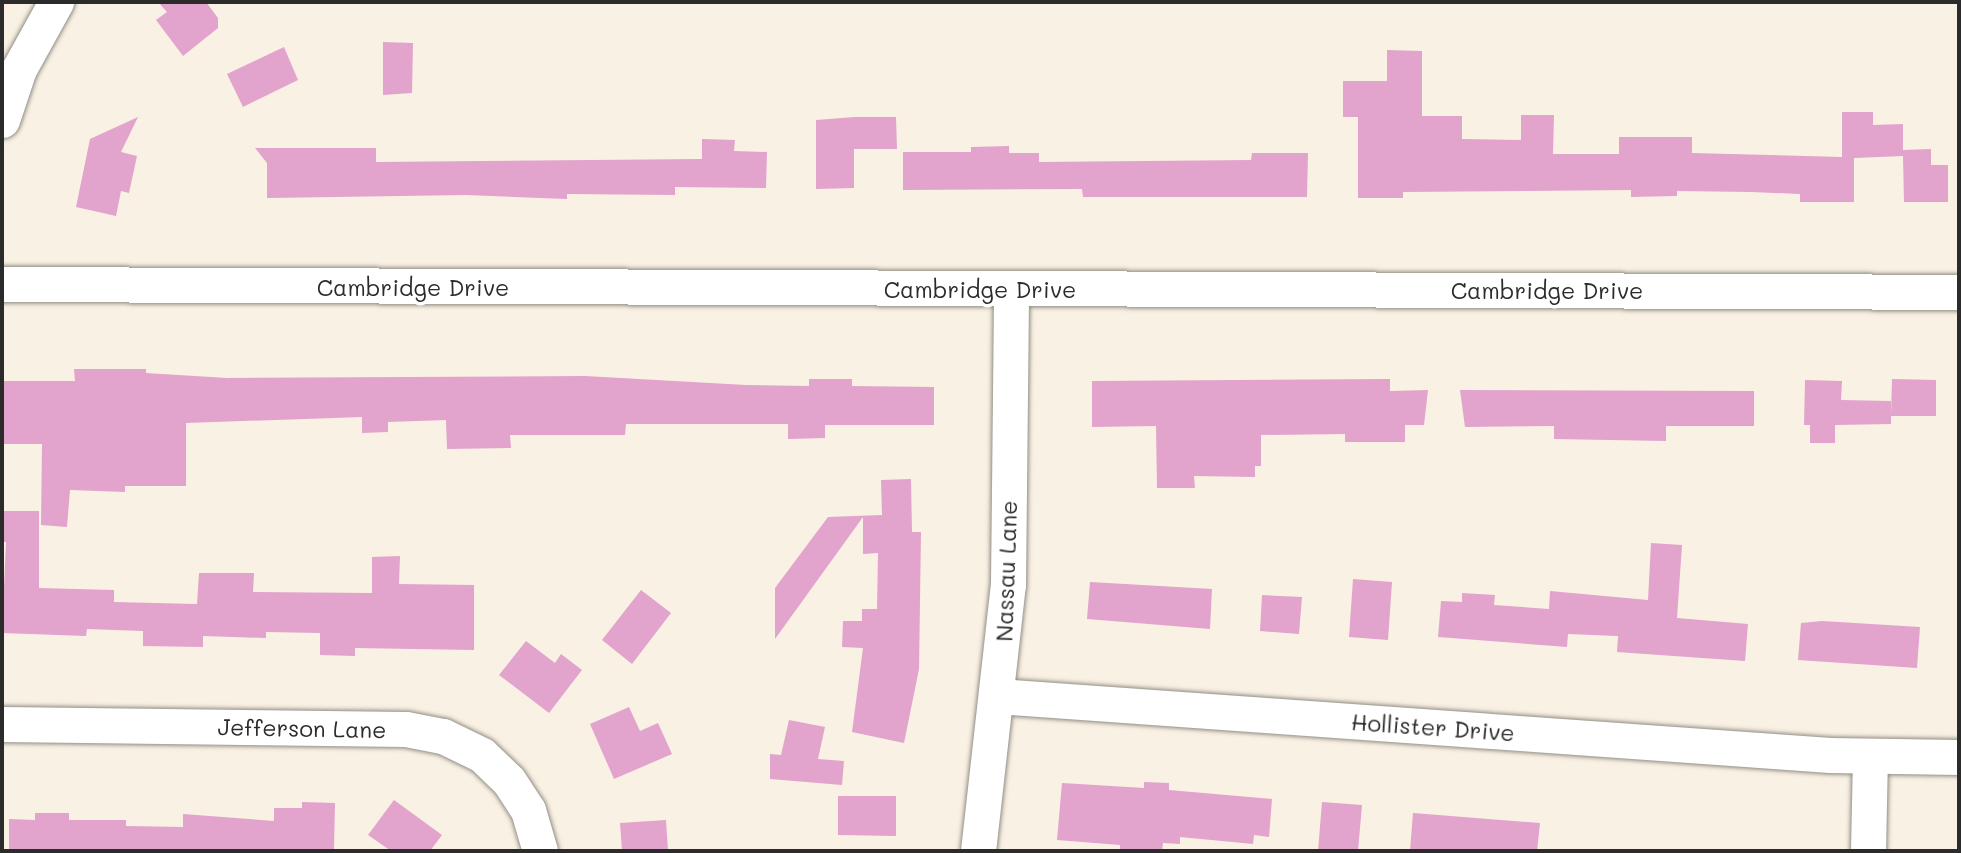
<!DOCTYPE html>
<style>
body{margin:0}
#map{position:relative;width:1961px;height:853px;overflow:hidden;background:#f9f1e3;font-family:Mali,sans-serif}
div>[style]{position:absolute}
.building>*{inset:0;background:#e2a3cc}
.roads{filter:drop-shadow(0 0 2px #928e87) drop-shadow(0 0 2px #928e87)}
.minor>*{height:35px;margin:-17.5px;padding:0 17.5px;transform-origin:17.5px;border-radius:17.5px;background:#fff}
span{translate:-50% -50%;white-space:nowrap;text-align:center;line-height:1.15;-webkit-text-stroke:7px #fff;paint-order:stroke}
.street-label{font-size:23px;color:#2b2b2b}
.frame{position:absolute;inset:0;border:4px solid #2b2b2b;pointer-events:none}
</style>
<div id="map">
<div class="building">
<div style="clip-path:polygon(158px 2px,206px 2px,218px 18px,218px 28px,183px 56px,156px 20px,167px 12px)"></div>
<div style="clip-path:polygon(383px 42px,413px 43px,412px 93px,383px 95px)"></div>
<div style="clip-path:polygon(284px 47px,298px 80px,243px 107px,227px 74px)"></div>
<div style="clip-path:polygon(1387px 50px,1422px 51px,1422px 116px,1462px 116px,1462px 139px,1521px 140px,1521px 115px,1554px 115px,1553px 154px,1619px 154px,1619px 137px,1692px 137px,1692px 153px,1842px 157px,1842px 112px,1873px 112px,1873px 125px,1903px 124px,1903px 150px,1931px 149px,1931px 165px,1948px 165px,1948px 202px,1904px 202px,1903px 156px,1854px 158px,1854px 202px,1800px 202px,1800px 194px,1751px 192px,1677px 191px,1677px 196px,1631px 197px,1631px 190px,1403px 192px,1403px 198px,1358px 198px,1358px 117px,1343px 117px,1343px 81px,1387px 81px)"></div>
<div style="clip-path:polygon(138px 117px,121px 152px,137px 156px,129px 193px,121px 191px,116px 216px,76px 207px,90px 139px)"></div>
<div style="clip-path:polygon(855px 117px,896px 117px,897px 149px,854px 149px,854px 188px,816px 189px,816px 120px)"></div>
<div style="clip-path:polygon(702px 139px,735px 140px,734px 151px,767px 152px,766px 188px,675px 187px,675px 195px,567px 194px,567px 199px,466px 195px,267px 198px,267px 163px,255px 148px,376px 148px,376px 162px,702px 159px)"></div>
<div style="clip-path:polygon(1009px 146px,1009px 153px,1039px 153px,1039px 162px,1251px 160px,1252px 153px,1308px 153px,1307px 197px,1083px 197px,1082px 189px,903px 190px,903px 152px,971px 152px,971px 147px)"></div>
<div style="clip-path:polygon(74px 369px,146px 369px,146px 373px,227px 378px,585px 376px,746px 385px,809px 386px,809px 379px,852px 379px,852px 386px,934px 387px,934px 425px,825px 425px,825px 438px,788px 439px,788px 424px,626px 424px,625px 435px,510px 435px,511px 448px,447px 449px,446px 420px,388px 422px,388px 432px,362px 433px,362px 417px,186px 423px,186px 486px,125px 486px,125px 492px,70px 490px,67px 527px,41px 525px,42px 444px,2px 444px,2px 381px,75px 381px)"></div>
<div style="clip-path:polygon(1390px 379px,1390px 391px,1428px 390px,1424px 425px,1405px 425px,1405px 442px,1345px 442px,1345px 434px,1261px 435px,1261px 466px,1255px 466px,1255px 477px,1194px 476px,1195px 488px,1157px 488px,1156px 426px,1092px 427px,1092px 381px)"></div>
<div style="clip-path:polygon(1892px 379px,1936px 380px,1936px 416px,1891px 416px)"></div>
<div style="clip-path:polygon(1805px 380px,1842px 381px,1841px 400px,1891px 401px,1891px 424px,1835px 425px,1835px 443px,1810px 443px,1810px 425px,1804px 425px)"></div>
<div style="clip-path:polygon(1460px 390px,1754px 391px,1754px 426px,1666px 426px,1666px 441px,1554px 439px,1554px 426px,1465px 427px)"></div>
<div style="clip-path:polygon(911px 479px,912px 532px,921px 532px,919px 669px,904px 743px,852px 732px,863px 648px,842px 647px,843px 621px,862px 621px,862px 609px,877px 609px,878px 553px,863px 554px,863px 517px,775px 639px,775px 588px,828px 517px,882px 515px,881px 480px)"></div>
<div style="clip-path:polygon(2px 511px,39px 511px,39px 588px,114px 590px,114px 602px,197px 604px,199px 573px,254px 573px,253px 592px,372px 593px,372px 557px,400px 556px,399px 584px,474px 585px,474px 650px,355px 648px,355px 656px,320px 655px,320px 633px,266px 632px,266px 638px,203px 636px,203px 647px,143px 646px,143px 631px,87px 629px,86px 636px,2px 633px,6px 542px,2px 542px)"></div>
<div style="clip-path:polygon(1651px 543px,1682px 545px,1677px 618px,1748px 624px,1745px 661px,1617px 652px,1618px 636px,1568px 634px,1567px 647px,1438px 637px,1441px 601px,1462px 602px,1462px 593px,1495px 595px,1494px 605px,1549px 609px,1550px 591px,1648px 600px)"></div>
<div style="clip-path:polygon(1353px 579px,1392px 582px,1388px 640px,1349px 637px)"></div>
<div style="clip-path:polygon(1090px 582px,1212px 589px,1210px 629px,1087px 619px)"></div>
<div style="clip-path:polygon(641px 590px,671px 613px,632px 664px,602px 640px)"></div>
<div style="clip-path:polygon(1262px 595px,1302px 597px,1299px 634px,1260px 631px)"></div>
<div style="clip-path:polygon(1822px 621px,1920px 627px,1917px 668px,1798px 660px,1801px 623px)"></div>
<div style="clip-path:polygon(526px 641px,555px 663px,561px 654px,582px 670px,549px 713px,499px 675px)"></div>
<div style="clip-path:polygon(629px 707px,640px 731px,658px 723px,672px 754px,614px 779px,590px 724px)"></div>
<div style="clip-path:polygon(789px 720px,825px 727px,818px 759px,844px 761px,842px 785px,770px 779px,770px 754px,781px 755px)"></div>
<div style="clip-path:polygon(1144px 782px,1169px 783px,1169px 790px,1272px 799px,1269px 837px,1254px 835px,1253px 844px,1180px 837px,1180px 844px,1163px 843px,1162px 851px,1120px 851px,1120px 845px,1057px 840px,1062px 783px,1144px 788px)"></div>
<div style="clip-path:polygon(838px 796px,896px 796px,896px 836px,838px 835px)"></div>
<div style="clip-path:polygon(394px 800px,442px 835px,430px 851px,391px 851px,368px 835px)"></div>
<div style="clip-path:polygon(302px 802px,335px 803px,334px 849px,9px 851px,9px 819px,35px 820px,35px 813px,69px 813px,69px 820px,126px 820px,126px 826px,183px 827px,183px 814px,274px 821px,274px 808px,302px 808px)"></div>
<div style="clip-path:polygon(1322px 802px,1362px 805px,1358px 851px,1318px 851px)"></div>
<div style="clip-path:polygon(1413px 813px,1540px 823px,1537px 851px,1410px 851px)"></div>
<div style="clip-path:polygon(666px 820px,668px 851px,622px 851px,620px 823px)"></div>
</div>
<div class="roads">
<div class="minor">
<div style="left:2px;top:120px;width:54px;rotate:-71.6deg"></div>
<div style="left:19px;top:69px;width:77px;rotate:-61.1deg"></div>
<div style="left:2px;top:284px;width:1957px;rotate:0.23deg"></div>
<div style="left:997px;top:696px;width:835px;rotate:4.05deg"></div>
<div style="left:1830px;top:755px;width:129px;rotate:0.9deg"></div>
<div style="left:2px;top:724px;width:404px;rotate:0.7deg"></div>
<div style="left:406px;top:729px;width:38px;rotate:11deg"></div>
<div style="left:443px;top:736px;width:43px;rotate:26deg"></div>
<div style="left:482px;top:755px;width:37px;rotate:44deg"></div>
<div style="left:509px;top:781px;width:35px;rotate:57deg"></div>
<div style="left:528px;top:810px;width:43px;rotate:73.7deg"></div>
<div style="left:978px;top:851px;width:268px;rotate:-83.6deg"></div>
<div style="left:1008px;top:585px;width:296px;rotate:-89.4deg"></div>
<div style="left:1868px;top:851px;width:94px;rotate:-88.8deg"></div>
</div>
</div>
<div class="street-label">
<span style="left:413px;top:287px">Cambridge Drive</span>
<span style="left:980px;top:289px">Cambridge Drive</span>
<span style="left:1547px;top:290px">Cambridge Drive</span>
<span style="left:1006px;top:571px;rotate:-88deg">Nassau Lane</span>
<span style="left:1433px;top:727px;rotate:4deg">Hollister Drive</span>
<span style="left:302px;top:728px;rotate:1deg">Jefferson Lane</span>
</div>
<div class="frame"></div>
</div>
